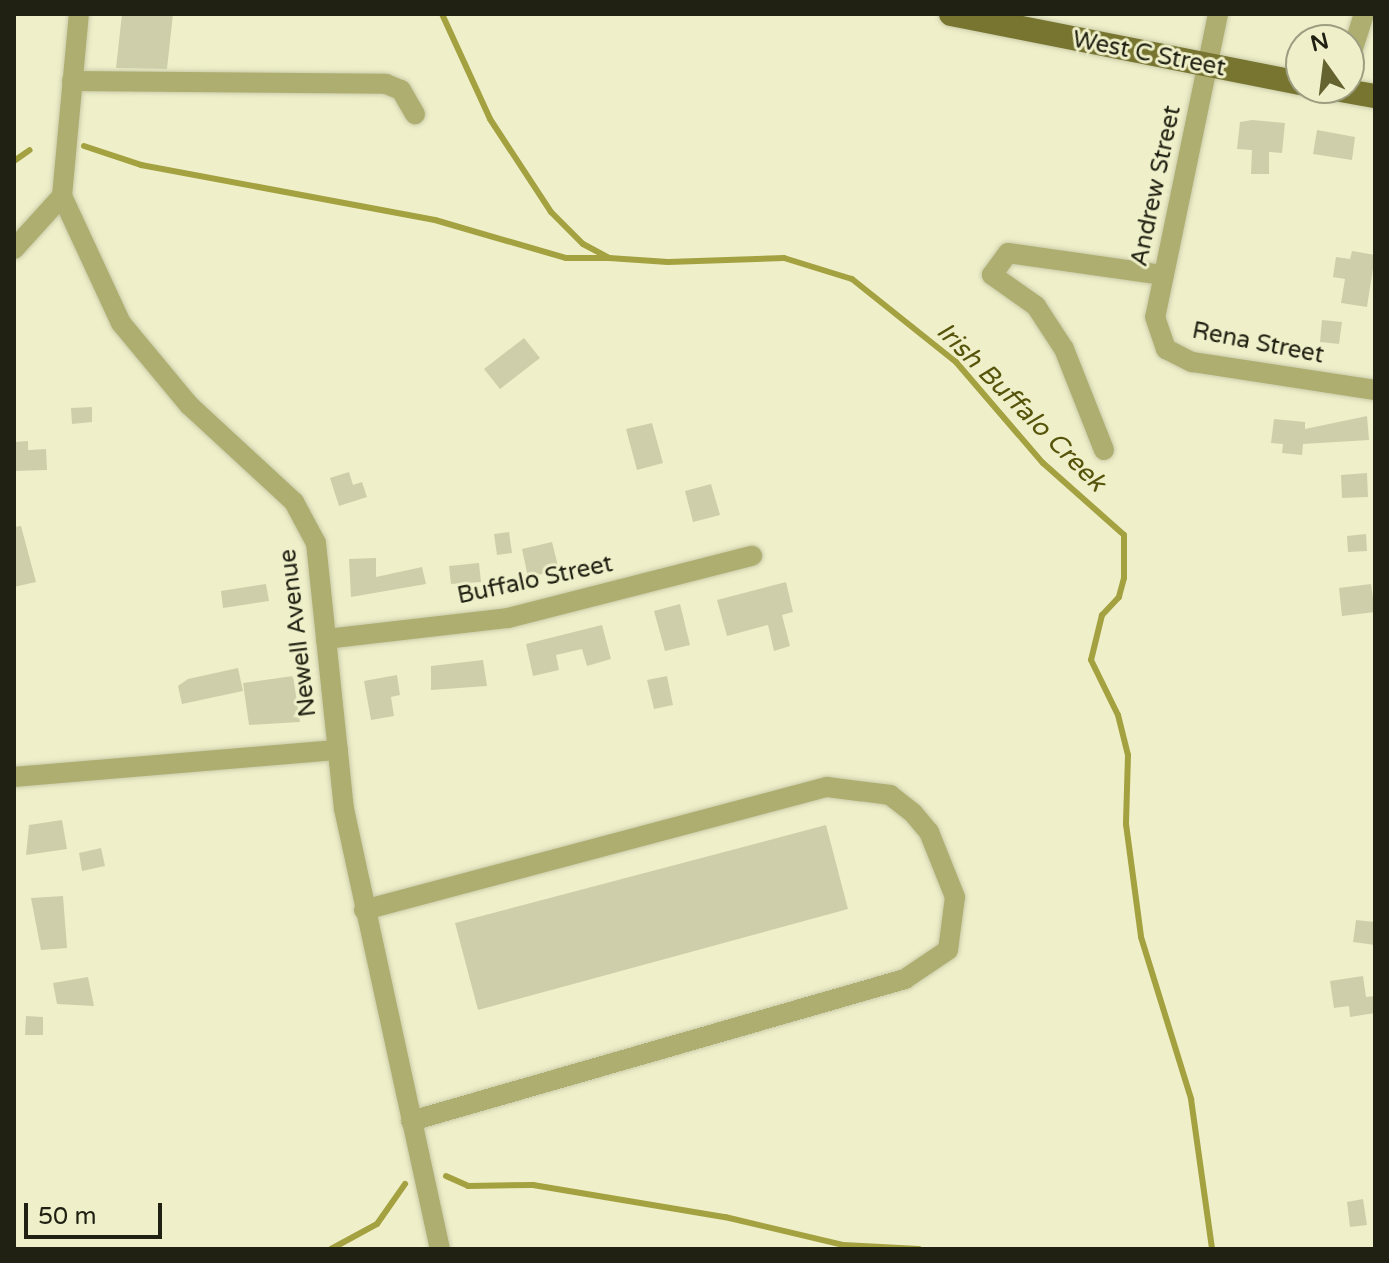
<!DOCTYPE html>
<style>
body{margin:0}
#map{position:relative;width:1389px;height:1263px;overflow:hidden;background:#eff0ca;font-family:"Varela Round",sans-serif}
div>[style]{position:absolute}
.stream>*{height:6px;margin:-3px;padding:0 3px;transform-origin:3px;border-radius:3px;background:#a4a141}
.building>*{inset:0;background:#cecfaa}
.roads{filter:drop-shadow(0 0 2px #cacba9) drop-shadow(0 0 2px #cacba9)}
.minor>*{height:20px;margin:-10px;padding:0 10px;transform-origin:10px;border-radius:10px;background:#aeae71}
.major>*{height:24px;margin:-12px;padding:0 12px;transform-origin:12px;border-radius:12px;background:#777530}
span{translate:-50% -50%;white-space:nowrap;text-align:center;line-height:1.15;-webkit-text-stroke:6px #eff0ca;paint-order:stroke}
.street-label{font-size:24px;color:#212113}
.water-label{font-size:26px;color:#56540a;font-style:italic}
.frame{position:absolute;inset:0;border:16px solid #212113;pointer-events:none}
.north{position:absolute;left:1285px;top:24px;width:80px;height:80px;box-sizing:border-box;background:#eff0ca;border:2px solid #9d9d81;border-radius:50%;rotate:346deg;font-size:22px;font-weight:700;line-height:32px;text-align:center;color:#212113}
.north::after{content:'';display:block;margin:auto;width:28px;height:36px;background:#656431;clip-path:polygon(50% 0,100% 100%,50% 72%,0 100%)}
.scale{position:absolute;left:24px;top:1203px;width:138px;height:36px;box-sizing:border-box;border:4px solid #212113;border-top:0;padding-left:10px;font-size:24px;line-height:28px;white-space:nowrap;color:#212113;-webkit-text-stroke:6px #eff0ca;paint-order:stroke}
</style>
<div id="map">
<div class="stream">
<div style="left:442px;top:14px;width:115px;rotate:65.4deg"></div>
<div style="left:490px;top:119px;width:111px;rotate:56.7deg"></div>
<div style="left:551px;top:212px;width:45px;rotate:45deg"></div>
<div style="left:583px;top:244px;width:30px;rotate:28deg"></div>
<div style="left:609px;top:258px;width:59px;rotate:3.9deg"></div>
<div style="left:668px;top:262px;width:116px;rotate:-2deg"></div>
<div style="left:784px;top:258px;width:71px;rotate:17.2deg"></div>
<div style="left:852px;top:279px;width:133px;rotate:38.6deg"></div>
<div style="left:956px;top:362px;width:133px;rotate:49.3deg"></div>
<div style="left:1043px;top:463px;width:108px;rotate:41.6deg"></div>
<div style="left:1124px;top:535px;width:43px;rotate:90deg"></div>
<div style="left:1124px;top:578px;width:20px;rotate:105deg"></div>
<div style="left:1119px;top:597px;width:25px;rotate:133deg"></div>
<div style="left:1102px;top:615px;width:46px;rotate:103.7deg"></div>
<div style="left:1091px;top:660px;width:61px;rotate:63.9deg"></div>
<div style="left:1118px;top:715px;width:41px;rotate:76deg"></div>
<div style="left:1128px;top:755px;width:69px;rotate:91.7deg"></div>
<div style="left:1126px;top:824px;width:114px;rotate:82.4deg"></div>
<div style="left:1141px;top:937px;width:170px;rotate:72.8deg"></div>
<div style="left:1191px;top:1099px;width:151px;rotate:82deg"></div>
<div style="left:84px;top:146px;width:60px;rotate:18.4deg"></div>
<div style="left:141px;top:165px;width:299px;rotate:10.6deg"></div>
<div style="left:435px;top:220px;width:136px;rotate:16.2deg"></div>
<div style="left:566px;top:258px;width:43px"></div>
<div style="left:14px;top:161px;width:19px;rotate:-35deg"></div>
<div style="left:446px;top:1176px;width:24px;rotate:24deg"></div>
<div style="left:468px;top:1186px;width:65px;rotate:-0.9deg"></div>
<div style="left:533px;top:1185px;width:195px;rotate:9.5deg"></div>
<div style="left:725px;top:1217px;width:121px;rotate:13.3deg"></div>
<div style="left:843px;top:1245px;width:76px;rotate:3deg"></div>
<div style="left:331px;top:1249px;width:52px;rotate:-28.5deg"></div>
<div style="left:377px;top:1224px;width:49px;rotate:-55deg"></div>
</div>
<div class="building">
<div style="clip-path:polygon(122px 14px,173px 14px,167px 69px,116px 68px)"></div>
<div style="clip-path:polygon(1252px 120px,1285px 123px,1282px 153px,1269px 152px,1269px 174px,1251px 174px,1252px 150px,1237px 149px,1240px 122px)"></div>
<div style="clip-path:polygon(1317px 130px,1355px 137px,1352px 160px,1313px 154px)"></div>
<div style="clip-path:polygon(1352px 251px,1375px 255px,1367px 307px,1341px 303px,1345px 279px,1333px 277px,1336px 257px,1350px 259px)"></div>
<div style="clip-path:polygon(1322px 320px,1342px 322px,1339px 344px,1320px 342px)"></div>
<div style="clip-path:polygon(524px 338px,540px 358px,500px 389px,484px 369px)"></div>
<div style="clip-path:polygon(92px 407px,92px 422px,72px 424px,71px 408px)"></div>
<div style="clip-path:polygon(1367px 416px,1369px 440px,1303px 444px,1302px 455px,1282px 453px,1283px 444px,1271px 443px,1274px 419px,1305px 422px,1305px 429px)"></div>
<div style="clip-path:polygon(652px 423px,663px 463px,637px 470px,626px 429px)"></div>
<div style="clip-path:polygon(28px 441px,28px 450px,46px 449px,47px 470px,14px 471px,14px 442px)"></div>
<div style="clip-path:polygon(349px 472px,353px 485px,362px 482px,367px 497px,339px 506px,330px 478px)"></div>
<div style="clip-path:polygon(1367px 473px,1368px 497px,1342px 498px,1341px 475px)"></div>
<div style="clip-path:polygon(711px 484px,720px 515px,693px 522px,685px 491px)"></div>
<div style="clip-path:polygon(21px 526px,36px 582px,14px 587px,14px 527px)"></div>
<div style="clip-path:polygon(509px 532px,512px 553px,497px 555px,494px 534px)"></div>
<div style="clip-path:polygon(1366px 534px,1367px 551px,1348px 552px,1347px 536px)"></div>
<div style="clip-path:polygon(552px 542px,559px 570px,528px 577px,522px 549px)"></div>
<div style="clip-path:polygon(376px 558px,376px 577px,422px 567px,426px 584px,351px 597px,349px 559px)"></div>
<div style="clip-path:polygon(479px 563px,481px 582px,451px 584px,449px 566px)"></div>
<div style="clip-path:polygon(786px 582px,793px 612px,782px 615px,790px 646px,774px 651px,768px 625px,727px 636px,717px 600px)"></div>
<div style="clip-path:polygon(266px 584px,269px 601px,223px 608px,221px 591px)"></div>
<div style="clip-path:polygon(1371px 584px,1375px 612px,1342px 616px,1339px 588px)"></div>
<div style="clip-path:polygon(680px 604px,690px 645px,665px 651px,654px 611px)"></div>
<div style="clip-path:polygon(602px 625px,611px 659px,587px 666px,582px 649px,556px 655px,559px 670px,533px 676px,526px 644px)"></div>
<div style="clip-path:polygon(483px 660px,487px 686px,431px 690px,431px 666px)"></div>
<div style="clip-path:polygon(238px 668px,243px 691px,182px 704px,178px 686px,188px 679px)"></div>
<div style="clip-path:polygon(397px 675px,400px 695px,391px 697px,394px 716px,371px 720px,364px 681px)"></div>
<div style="clip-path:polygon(293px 676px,300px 722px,249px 725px,243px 683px)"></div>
<div style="clip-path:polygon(667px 676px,673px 705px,654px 709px,647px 680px)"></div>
<div style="clip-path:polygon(62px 820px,67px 849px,26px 855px,29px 825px)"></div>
<div style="clip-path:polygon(826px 825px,848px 909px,478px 1010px,455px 923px)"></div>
<div style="clip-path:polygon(101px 848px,105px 866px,82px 871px,79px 853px)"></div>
<div style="clip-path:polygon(63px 896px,67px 948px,41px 950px,31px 898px)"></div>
<div style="clip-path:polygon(1356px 920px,1375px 922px,1375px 945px,1353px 942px)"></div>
<div style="clip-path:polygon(1363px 976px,1366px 997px,1375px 996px,1375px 1013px,1350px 1017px,1349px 1006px,1334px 1008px,1330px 981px)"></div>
<div style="clip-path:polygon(88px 977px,94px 1006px,57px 1004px,53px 983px)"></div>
<div style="clip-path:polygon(26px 1016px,43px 1017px,43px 1035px,25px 1035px)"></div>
<div style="clip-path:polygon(1363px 1199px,1367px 1225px,1350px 1227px,1347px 1202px)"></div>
</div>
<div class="roads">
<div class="minor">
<div style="left:1218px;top:14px;width:309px;rotate:101.7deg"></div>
<div style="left:1155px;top:317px;width:34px;rotate:71deg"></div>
<div style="left:1166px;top:349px;width:29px;rotate:27deg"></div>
<div style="left:1192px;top:362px;width:185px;rotate:8.7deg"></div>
<div style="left:1349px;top:61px;width:49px;rotate:-72.3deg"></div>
<div style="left:72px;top:81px;width:314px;rotate:0.5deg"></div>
<div style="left:386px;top:84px;width:16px;rotate:22deg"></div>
<div style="left:401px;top:90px;width:28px;rotate:60deg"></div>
<div style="left:62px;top:196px;width:140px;rotate:65.1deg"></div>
<div style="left:121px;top:323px;width:107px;rotate:50.3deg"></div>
<div style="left:189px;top:405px;width:143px;rotate:42.7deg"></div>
<div style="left:294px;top:502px;width:47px;rotate:61.8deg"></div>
<div style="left:316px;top:543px;width:267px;rotate:84deg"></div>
<div style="left:344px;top:809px;width:450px;rotate:77.7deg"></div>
<div style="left:14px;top:249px;width:72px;rotate:-47.8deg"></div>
<div style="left:62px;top:196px;width:183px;rotate:-84.7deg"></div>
<div style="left:1104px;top:450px;width:109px;rotate:-111.6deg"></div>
<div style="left:1064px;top:349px;width:51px;rotate:-123.1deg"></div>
<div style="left:1036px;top:306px;width:54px;rotate:-144.8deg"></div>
<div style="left:992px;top:275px;width:27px;rotate:-54deg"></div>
<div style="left:1008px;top:253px;width:157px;rotate:8.1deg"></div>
<div style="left:326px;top:639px;width:183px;rotate:-6.6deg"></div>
<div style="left:508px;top:618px;width:252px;rotate:-14.3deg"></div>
<div style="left:14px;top:777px;width:325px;rotate:-4.8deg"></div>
<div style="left:364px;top:910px;width:479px;rotate:-14.9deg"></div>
<div style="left:827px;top:787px;width:64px;rotate:7.2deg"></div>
<div style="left:890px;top:795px;width:29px;rotate:38deg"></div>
<div style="left:913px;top:813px;width:25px;rotate:50deg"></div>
<div style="left:929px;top:832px;width:70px;rotate:68.2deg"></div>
<div style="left:955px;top:897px;width:53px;rotate:97.5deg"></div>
<div style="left:948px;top:950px;width:52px;rotate:146deg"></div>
<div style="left:905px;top:979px;width:514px;rotate:163.96deg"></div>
</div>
<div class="major">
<div style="left:951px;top:14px;width:357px;rotate:11.2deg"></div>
<div style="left:1329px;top:88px;width:47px;rotate:9.9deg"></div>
</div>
</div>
<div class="street-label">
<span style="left:1149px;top:54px;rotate:11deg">West C Street</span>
<span style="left:1156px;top:186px;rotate:-78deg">Andrew Street</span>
<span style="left:1258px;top:343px;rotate:11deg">Rena Street</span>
<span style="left:535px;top:580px;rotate:-12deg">Buffalo Street</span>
<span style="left:298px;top:633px;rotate:-97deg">Newell Avenue</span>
</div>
<div class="water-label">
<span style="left:1021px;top:407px;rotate:45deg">Irish Buffalo Creek</span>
</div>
<div class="frame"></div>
<div class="north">N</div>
<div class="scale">50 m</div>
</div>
